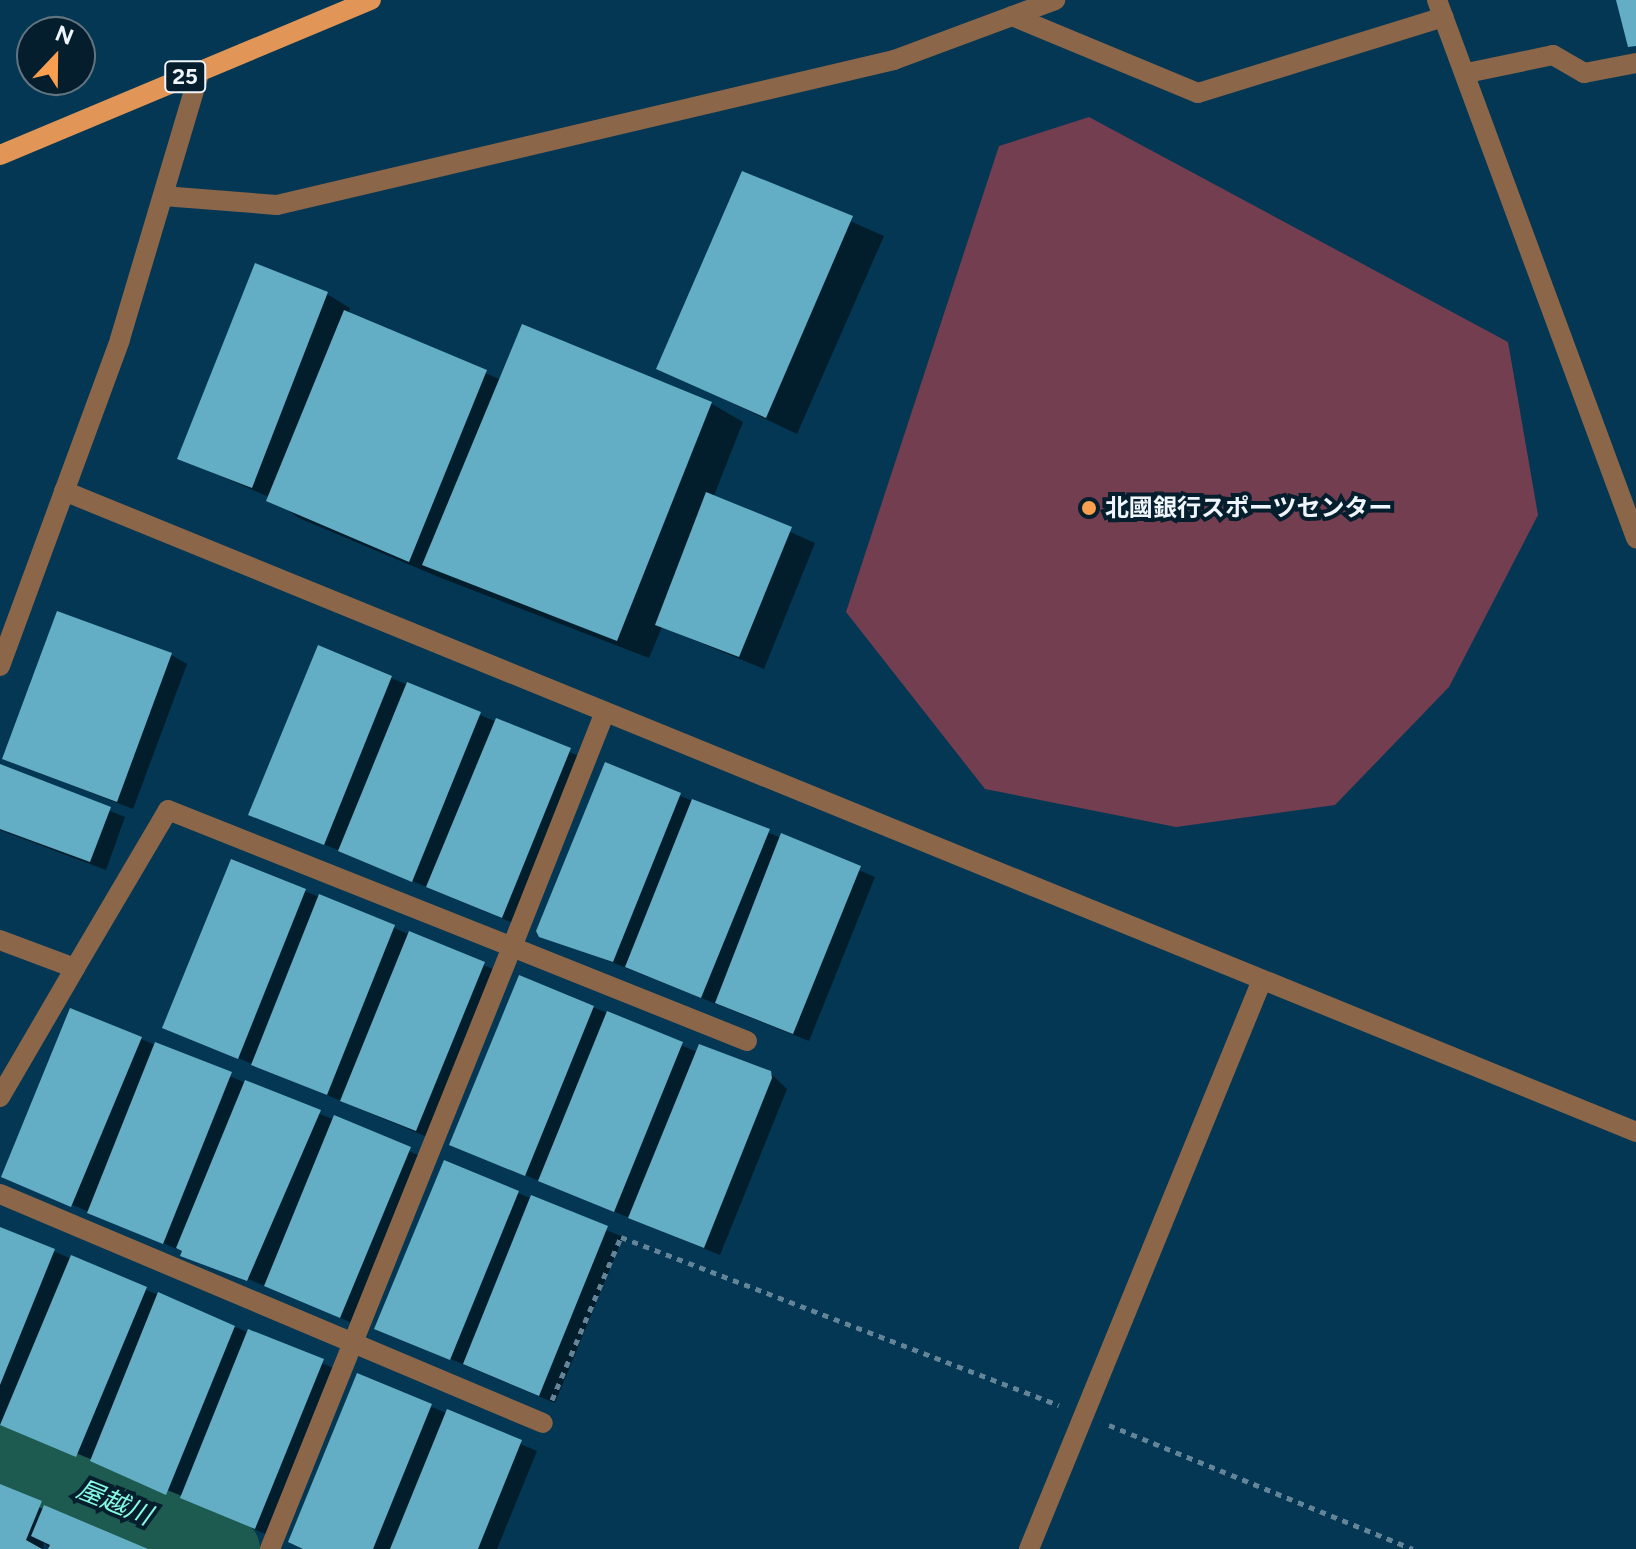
<!DOCTYPE html>
<meta charset="utf-8">
<style>
body{margin:0}
#map{position:relative;width:1636px;height:1549px;overflow:hidden;background:#043753;font-family:Figtree,"Noto Sans JP",sans-serif}
div>[style]{position:absolute}
.green>*{inset:0;background:#733e50}
.shadow>*{inset:0;background:#0007}
.river>*{height:64px;margin:-32px;padding:0 32px;transform-origin:32px;border-radius:32px;background:#1d5b50}
.building>*{inset:0;background:#63aec4}
.path>*{height:5px;margin-top:-2.5px;transform-origin:0;background:repeating-linear-gradient(90deg,#648497 0 6px,transparent 0 12px)}
.minor>*{height:20px;margin:-10px;padding:0 10px;transform-origin:10px;border-radius:10px;background:#8b6649}
.major>*{height:20px;margin:-10px;padding:0 10px;transform-origin:10px;border-radius:10px;background:#e19657}
.dots>*{width:22px;height:22px;translate:-50% -50%;box-sizing:border-box;border:4px solid #041e2d;border-radius:50%}
span{translate:-50% -50%;white-space:nowrap;text-align:center;line-height:1.15;-webkit-text-stroke:8px #041e2d;paint-order:stroke}
.shield-label span{padding:2px 6px;background:#041e2d;border:2px solid;border-radius:6px;-webkit-text-stroke-width:0}
.shield-label{font-size:22px;color:#eff5fa;font-weight:700}
.poi-label{font-size:24px;color:#eff5fa;font-weight:700}
.left{translate:0 -50%;text-align:left}
.water-label{font-size:26px;color:#86fae3;font-style:italic}
.north{position:absolute;left:16px;top:16px;width:80px;height:80px;box-sizing:border-box;background:#041e2d;border:2px solid #62747f;border-radius:50%;rotate:22deg;font-size:22px;font-weight:700;line-height:32px;text-align:center;color:#eff5fa}
.north::after{content:'';display:block;margin:auto;width:28px;height:36px;background:#fa9f4f;clip-path:polygon(50% 0,100% 100%,50% 72%,0 100%)}
</style>
<div id="map">
<div class="green">
<div style="clip-path:polygon(1089px 117px,1508px 342px,1538px 515px,1449px 687px,1335px 805px,1176px 827px,985px 789px,846px 612px,999px 146px)"></div>
</div>
<div class="shadow">
<div style="clip-path:polygon(743px 174px,884px 236px,797px 434px,659px 368px)"></div>
<div style="clip-path:polygon(327px 294px,350px 308px,348px 314px,499px 379px,523px 327px,712px 404px,743px 422px,713px 498px,815px 543px,764px 669px,662px 627px,649px 658px,441px 578px,299px 518px,269px 497px,179px 458px)"></div>
<div style="clip-path:polygon(171px 655px,187px 664px,133px 809px,4px 759px)"></div>
<div style="clip-path:polygon(391px 678px,586px 759px,518px 925px,251px 814px)"></div>
<div style="clip-path:polygon(606px 765px,875px 877px,809px 1041px,554px 939px)"></div>
<div style="clip-path:polygon(0 766px,125px 817px,106px 870px,0 830px)"></div>
<div style="clip-path:polygon(232px 861px,500px 972px,432px 1139px,164px 1027px)"></div>
<div style="clip-path:polygon(593px 1007px,697px 1052px,770px 1073px,787px 1089px,720px 1255px,452px 1145px)"></div>
<div style="clip-path:polygon(141px 1039px,425px 1158px,357px 1325px,4px 1176px)"></div>
<div style="clip-path:polygon(518px 1193px,623px 1237px,555px 1403px,377px 1328px)"></div>
<div style="clip-path:polygon(0 1229px,338px 1370px,271px 1536px,0 1427px)"></div>
<div style="clip-path:polygon(358px 1376px,537px 1451px,497px 1549px,305px 1549px)"></div>
<div style="clip-path:polygon(0 1486px,41px 1503px,138px 1549px,50px 1549px,44px 1542px,43px 1549px,0 1549px)"></div>
</div>
<div class="river">
<div style="left:0;top:1457px;width:246px;rotate:22deg"></div>
</div>
<div class="building">
<div style="clip-path:polygon(1616px 0,1636px 0,1636px 46px,1628px 47px)"></div>
<div style="clip-path:polygon(742px 171px,853px 216px,766px 418px,656px 369px)"></div>
<div style="clip-path:polygon(255px 263px,328px 292px,252px 488px,177px 459px)"></div>
<div style="clip-path:polygon(344px 310px,487px 370px,409px 562px,266px 501px)"></div>
<div style="clip-path:polygon(522px 324px,712px 402px,617px 641px,422px 565px)"></div>
<div style="clip-path:polygon(706px 492px,792px 527px,739px 657px,655px 625px)"></div>
<div style="clip-path:polygon(57px 611px,172px 653px,117px 802px,2px 759px)"></div>
<div style="clip-path:polygon(318px 645px,392px 676px,324px 845px,248px 815px)"></div>
<div style="clip-path:polygon(407px 682px,481px 712px,412px 882px,338px 851px)"></div>
<div style="clip-path:polygon(496px 718px,571px 748px,502px 918px,426px 887px)"></div>
<div style="clip-path:polygon(605px 762px,681px 793px,613px 962px,539px 937px,536px 931px)"></div>
<div style="clip-path:polygon(0 764px,111px 807px,90px 862px,0 829px)"></div>
<div style="clip-path:polygon(692px 799px,770px 829px,701px 998px,625px 967px)"></div>
<div style="clip-path:polygon(781px 833px,861px 866px,793px 1034px,715px 1003px)"></div>
<div style="clip-path:polygon(231px 859px,306px 889px,238px 1059px,162px 1028px)"></div>
<div style="clip-path:polygon(319px 894px,395px 925px,327px 1095px,251px 1065px)"></div>
<div style="clip-path:polygon(409px 931px,485px 962px,416px 1131px,340px 1101px)"></div>
<div style="clip-path:polygon(519px 975px,594px 1006px,525px 1176px,449px 1145px)"></div>
<div style="clip-path:polygon(70px 1008px,142px 1037px,71px 1207px,1px 1177px)"></div>
<div style="clip-path:polygon(607px 1011px,683px 1042px,614px 1212px,538px 1181px)"></div>
<div style="clip-path:polygon(155px 1042px,232px 1072px,163px 1244px,87px 1213px)"></div>
<div style="clip-path:polygon(699px 1044px,771px 1071px,772px 1078px,704px 1248px,628px 1218px)"></div>
<div style="clip-path:polygon(245px 1080px,321px 1110px,247px 1281px,180px 1256px,182px 1251px,176px 1248px)"></div>
<div style="clip-path:polygon(334px 1115px,411px 1147px,340px 1318px,264px 1286px)"></div>
<div style="clip-path:polygon(444px 1160px,519px 1191px,450px 1360px,374px 1329px)"></div>
<div style="clip-path:polygon(531px 1195px,608px 1226px,539px 1396px,463px 1364px)"></div>
<div style="clip-path:polygon(0 1227px,55px 1249px,0 1385px)"></div>
<div style="clip-path:polygon(71px 1255px,147px 1287px,76px 1457px,0 1425px)"></div>
<div style="clip-path:polygon(158px 1292px,235px 1326px,166px 1495px,90px 1461px)"></div>
<div style="clip-path:polygon(248px 1329px,324px 1359px,255px 1529px,180px 1498px)"></div>
<div style="clip-path:polygon(357px 1373px,432px 1404px,373px 1549px,303px 1549px,288px 1542px)"></div>
<div style="clip-path:polygon(447px 1409px,522px 1440px,478px 1549px,390px 1549px)"></div>
<div style="clip-path:polygon(0 1484px,42px 1501px,26px 1540px,42px 1549px,0 1549px)"></div>
<div style="clip-path:polygon(44px 1505px,148px 1549px,48px 1549px,50px 1545px,31px 1536px)"></div>
</div>
<div class="path">
<div style="left:552px;top:1400px;width:177px;rotate:-67.1deg"></div>
<div style="left:621px;top:1237px;width:469px;rotate:21deg"></div>
<div style="left:1109px;top:1425px;width:328px;rotate:22.2deg"></div>
</div>
<div class="minor">
<div style="left:1437px;top:0;width:574px;rotate:69.7deg"></div>
<div style="left:1012px;top:16px;width:201px;rotate:22.5deg"></div>
<div style="left:1198px;top:93px;width:257px;rotate:-17.2deg"></div>
<div style="left:1467px;top:73px;width:88px;rotate:-11.8deg"></div>
<div style="left:1553px;top:55px;width:36px;rotate:30deg"></div>
<div style="left:1584px;top:73px;width:53px;rotate:-10.9deg"></div>
<div style="left:163px;top:196px;width:114px;rotate:4.5deg"></div>
<div style="left:277px;top:205px;width:634px;rotate:-13.22deg"></div>
<div style="left:894px;top:60px;width:172px;rotate:-20.4deg"></div>
<div style="left:64px;top:491px;width:1698px;rotate:22.18deg"></div>
<div style="left:0;top:666px;width:348px;rotate:-69.8deg"></div>
<div style="left:120px;top:339px;width:280px;rotate:-73.4deg"></div>
<div style="left:605px;top:712px;width:253px;rotate:111.6deg"></div>
<div style="left:512px;top:947px;width:253px;rotate:21.8deg"></div>
<div style="left:0;top:940px;width:80px;rotate:20.5deg"></div>
<div style="left:75px;top:968px;width:183px;rotate:-59.5deg"></div>
<div style="left:168px;top:810px;width:370px;rotate:21.7deg"></div>
<div style="left:512px;top:947px;width:649px;rotate:111.9deg"></div>
<div style="left:0;top:1097px;width:149px;rotate:-59.8deg"></div>
<div style="left:0;top:1194px;width:589px;rotate:22.87deg"></div>
<div style="left:1029px;top:1549px;width:615px;rotate:-67.73deg"></div>
</div>
<div class="major">
<div style="left:0;top:155px;width:402px;rotate:-22.7deg"></div>
</div>
<div class="dots">
<div style="left:1089px;top:508px;background:#fa9f4f"></div>
</div>
<div class="shield-label">
<span style="left:185px;top:77px">25</span>
</div>
<div class="poi-label">
<span class="left" style="left:1105px;top:508px">北國銀行スポーツセンター</span>
</div>
<div class="water-label">
<span style="left:114px;top:1503px;rotate:22deg">屋越川</span>
</div>
<div class="north">N</div>
</div>
